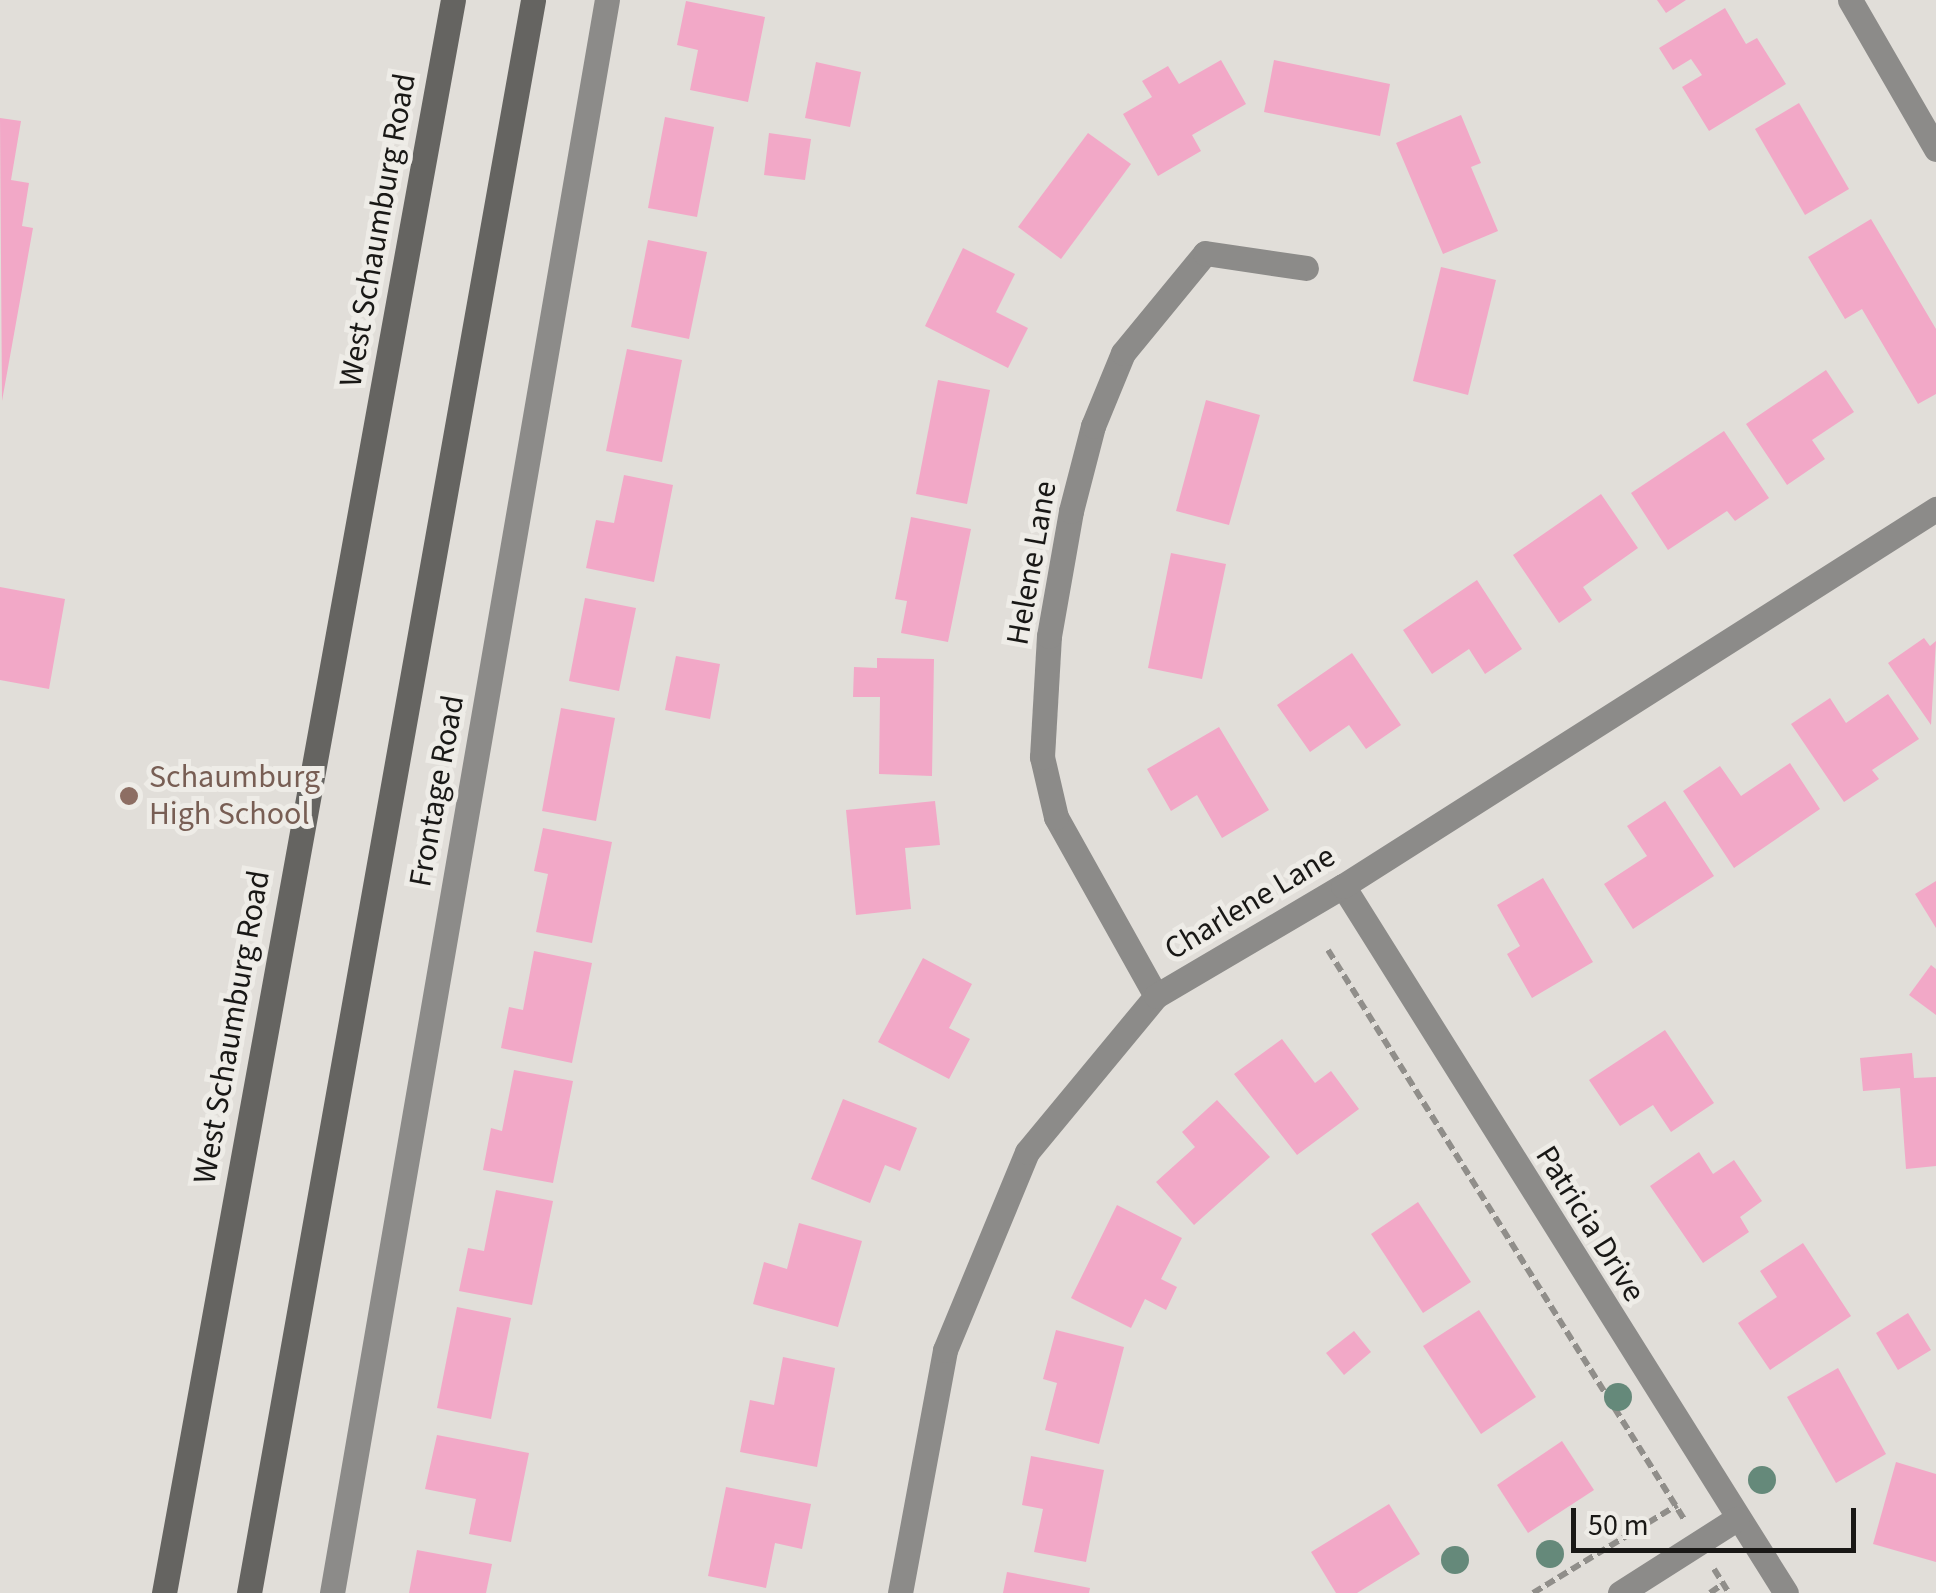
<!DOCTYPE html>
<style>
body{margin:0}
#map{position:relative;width:1936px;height:1593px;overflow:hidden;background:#e1ded9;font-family:"Source Sans 3",sans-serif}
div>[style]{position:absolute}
.building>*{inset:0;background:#f2a8c7}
.path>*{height:6px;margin-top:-3px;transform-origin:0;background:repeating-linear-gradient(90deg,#908e8a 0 10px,transparent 0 15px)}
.street>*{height:25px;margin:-12.5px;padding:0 12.5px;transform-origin:12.5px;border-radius:12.5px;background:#8c8b89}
.secondary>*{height:25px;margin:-12.5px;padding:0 12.5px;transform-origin:12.5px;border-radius:12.5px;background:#656461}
.trees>*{width:28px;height:28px;margin:-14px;border-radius:50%;background:#65897a}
.dots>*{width:28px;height:28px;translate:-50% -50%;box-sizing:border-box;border:5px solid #eeece7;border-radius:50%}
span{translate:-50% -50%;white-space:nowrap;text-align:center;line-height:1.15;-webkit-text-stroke:10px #eeece7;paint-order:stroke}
.street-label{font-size:32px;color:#191816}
.education-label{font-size:32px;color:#785e54}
.left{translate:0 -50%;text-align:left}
.scale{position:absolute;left:1571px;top:1508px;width:285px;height:45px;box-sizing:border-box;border:5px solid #191816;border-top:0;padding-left:12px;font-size:30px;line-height:35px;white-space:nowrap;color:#191816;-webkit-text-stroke:8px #eeece7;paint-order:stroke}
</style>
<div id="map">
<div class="building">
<div style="clip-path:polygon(1657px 0,1686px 0,1666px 13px)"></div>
<div style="clip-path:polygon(686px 1px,765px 17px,748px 102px,690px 90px,698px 50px,677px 45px)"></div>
<div style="clip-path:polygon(1725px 8px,1746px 44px,1757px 38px,1786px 84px,1709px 131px,1682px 87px,1702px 75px,1691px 59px,1673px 70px,1659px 48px)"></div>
<div style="clip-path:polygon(1221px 60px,1246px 104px,1192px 135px,1201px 151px,1158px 176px,1123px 114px,1152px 97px,1142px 81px,1168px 66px,1179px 84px)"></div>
<div style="clip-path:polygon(1274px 60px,1390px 84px,1380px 136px,1264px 112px)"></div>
<div style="clip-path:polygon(816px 62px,861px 72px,850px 127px,805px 118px)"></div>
<div style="clip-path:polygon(1799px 103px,1849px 189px,1805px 215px,1755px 129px)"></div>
<div style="clip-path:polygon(1461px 115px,1481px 163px,1471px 167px,1498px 231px,1443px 254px,1396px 143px)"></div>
<div style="clip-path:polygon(665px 117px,714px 127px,697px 217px,648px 208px)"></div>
<div style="clip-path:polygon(0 118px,21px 121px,11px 180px,29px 183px,22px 226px,33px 228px,2px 401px)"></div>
<div style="clip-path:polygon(769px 133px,811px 139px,805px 180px,764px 175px)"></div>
<div style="clip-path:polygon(1088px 133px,1131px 164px,1061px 259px,1018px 227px)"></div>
<div style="clip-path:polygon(1871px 219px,1936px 329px,1936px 394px,1918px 404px,1862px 309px,1845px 319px,1808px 257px)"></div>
<div style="clip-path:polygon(648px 240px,707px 252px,689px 339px,631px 327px)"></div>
<div style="clip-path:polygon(963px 248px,1015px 274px,996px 312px,1028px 328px,1008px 368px,925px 326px)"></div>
<div style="clip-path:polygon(1441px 267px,1496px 280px,1468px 395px,1413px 381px)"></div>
<div style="clip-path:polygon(627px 349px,682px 360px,662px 462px,606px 451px)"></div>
<div style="clip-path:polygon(1826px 370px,1854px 412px,1812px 440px,1825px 459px,1787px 485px,1746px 424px)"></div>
<div style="clip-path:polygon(938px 380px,990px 390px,967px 504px,916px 494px)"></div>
<div style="clip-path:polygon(1206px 400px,1260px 415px,1229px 525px,1176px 511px)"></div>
<div style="clip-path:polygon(1724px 431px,1769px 498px,1735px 521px,1727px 511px,1668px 550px,1631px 493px)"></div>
<div style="clip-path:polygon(624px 475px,673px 485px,654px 582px,586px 568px,596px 520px,614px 523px)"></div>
<div style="clip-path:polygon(1601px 494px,1638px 548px,1583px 587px,1592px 600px,1559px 623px,1513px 555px)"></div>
<div style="clip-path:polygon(911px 517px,971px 529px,948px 642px,901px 633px,907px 601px,895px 599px)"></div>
<div style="clip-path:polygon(1171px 553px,1226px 564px,1202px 679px,1148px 668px)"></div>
<div style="clip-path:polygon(1477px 580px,1522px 649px,1485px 674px,1469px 649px,1432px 674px,1403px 630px)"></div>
<div style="clip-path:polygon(0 587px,65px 599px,49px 689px,0 680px)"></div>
<div style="clip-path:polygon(585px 598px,636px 608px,619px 691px,569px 681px)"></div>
<div style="clip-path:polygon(1924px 638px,1930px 646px,1936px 641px,1931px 725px,1888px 663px)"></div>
<div style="clip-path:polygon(1352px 653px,1401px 725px,1366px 749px,1349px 725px,1310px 752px,1277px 705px)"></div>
<div style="clip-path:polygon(676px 656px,720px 664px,710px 719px,665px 710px)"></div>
<div style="clip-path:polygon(877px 658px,934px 659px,932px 776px,879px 774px,880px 697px,853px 697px,854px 667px,877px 668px)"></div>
<div style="clip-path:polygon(1888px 694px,1919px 739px,1872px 770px,1879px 779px,1844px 802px,1791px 724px,1830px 698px,1846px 723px)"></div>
<div style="clip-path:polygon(561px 708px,615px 718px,596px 821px,542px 811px)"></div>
<div style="clip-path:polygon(1219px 727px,1269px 810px,1222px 838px,1197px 795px,1171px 811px,1147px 769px)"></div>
<div style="clip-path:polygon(1790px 763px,1820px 809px,1734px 868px,1683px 791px,1720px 766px,1741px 796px)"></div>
<div style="clip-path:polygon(935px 801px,940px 845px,905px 848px,911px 909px,856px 915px,846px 810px)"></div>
<div style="clip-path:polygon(1665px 801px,1714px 876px,1633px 929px,1604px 884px,1647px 856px,1627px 826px)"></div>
<div style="clip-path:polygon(543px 828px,612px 842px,592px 943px,536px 932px,548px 874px,534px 871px)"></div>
<div style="clip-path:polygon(1543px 878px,1593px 962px,1532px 998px,1507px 954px,1520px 946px,1497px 905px)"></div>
<div style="clip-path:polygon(1936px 881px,1936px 928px,1915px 894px)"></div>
<div style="clip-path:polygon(534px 951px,592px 963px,572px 1063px,501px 1048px,509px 1007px,523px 1010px)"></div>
<div style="clip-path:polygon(923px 958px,972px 984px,949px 1028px,970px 1039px,949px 1079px,878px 1042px)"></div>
<div style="clip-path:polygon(1931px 965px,1936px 969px,1936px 1015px,1909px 995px)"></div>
<div style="clip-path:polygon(1665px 1030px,1714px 1103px,1671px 1132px,1653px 1105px,1620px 1126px,1589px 1080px)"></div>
<div style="clip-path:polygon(1282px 1039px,1315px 1083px,1331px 1071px,1359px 1109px,1297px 1155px,1234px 1074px)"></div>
<div style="clip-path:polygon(1912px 1053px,1914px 1078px,1936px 1077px,1936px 1166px,1906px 1169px,1900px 1088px,1863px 1091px,1860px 1058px)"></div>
<div style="clip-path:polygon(514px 1070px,573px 1081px,553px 1183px,483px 1170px,491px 1128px,502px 1131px)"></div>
<div style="clip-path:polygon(843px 1099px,917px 1128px,900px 1171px,885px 1165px,870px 1203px,811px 1179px)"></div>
<div style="clip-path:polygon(1217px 1100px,1270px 1157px,1194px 1225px,1156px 1182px,1195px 1147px,1182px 1132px)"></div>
<div style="clip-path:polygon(1699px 1152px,1713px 1174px,1734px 1160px,1762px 1201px,1740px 1217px,1749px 1232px,1703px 1263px,1650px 1186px)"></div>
<div style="clip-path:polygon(496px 1190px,553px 1201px,532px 1305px,459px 1291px,468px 1248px,484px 1251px)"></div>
<div style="clip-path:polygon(1418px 1202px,1471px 1282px,1423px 1313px,1371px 1234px)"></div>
<div style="clip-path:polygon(1117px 1205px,1182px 1238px,1161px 1279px,1177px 1287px,1166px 1310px,1145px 1299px,1131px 1328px,1071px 1298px)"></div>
<div style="clip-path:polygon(799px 1223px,862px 1241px,838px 1327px,753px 1304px,764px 1262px,787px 1269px)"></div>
<div style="clip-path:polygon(1803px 1243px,1851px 1316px,1770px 1370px,1738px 1323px,1777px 1297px,1760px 1271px)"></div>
<div style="clip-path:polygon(457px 1307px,511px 1318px,491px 1419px,437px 1408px)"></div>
<div style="clip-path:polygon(1479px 1310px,1536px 1397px,1481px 1434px,1423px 1346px)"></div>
<div style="clip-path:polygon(1908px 1313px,1931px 1350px,1898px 1370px,1876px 1333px)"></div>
<div style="clip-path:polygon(1056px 1330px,1124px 1347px,1099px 1444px,1045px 1430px,1057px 1383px,1043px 1379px)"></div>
<div style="clip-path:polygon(1354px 1331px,1371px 1352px,1344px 1375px,1326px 1353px)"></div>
<div style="clip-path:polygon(783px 1357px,835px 1368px,817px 1467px,740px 1452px,750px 1400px,774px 1405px)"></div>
<div style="clip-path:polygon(1838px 1368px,1886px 1454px,1836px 1483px,1787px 1397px)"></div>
<div style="clip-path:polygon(437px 1435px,529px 1453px,511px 1542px,469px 1534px,476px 1499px,425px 1489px)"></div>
<div style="clip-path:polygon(1562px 1441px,1594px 1490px,1528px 1533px,1497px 1485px)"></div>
<div style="clip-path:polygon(1031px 1456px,1104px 1470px,1086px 1562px,1034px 1552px,1043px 1509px,1022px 1505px)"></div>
<div style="clip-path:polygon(1896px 1462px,1936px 1474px,1936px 1562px,1873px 1544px)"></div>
<div style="clip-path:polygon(726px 1487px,811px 1504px,802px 1549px,775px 1543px,766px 1588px,708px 1576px)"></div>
<div style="clip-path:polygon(1389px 1504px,1420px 1554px,1357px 1593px,1336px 1593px,1311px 1552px)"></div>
<div style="clip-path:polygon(417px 1550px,492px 1564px,486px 1593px,409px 1593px)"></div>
<div style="clip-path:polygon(1007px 1572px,1090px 1588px,1089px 1593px,1003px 1593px)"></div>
</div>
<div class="path">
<div style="left:1328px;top:950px;width:671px;rotate:57.97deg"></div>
<div style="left:1714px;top:1569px;width:28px;rotate:58deg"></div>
<div style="left:1533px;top:1593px;width:169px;rotate:-31.4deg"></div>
<div style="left:1710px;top:1593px;width:16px;rotate:-35deg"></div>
</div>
<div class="street">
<div style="left:1850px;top:0;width:172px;rotate:60deg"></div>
<div style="left:1343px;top:886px;width:834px;rotate:57.93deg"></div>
<div style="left:1156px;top:996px;width:205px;rotate:-119.2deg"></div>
<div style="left:1056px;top:817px;width:62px;rotate:-103.1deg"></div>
<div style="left:1042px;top:757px;width:121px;rotate:-86.7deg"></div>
<div style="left:1049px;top:636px;width:127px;rotate:-80deg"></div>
<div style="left:1071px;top:511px;width:88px;rotate:-75.5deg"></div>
<div style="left:1093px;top:426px;width:79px;rotate:-67.7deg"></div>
<div style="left:1123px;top:353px;width:129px;rotate:-50.6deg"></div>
<div style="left:1205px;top:253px;width:102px;rotate:8.4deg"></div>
<div style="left:332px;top:1593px;width:1617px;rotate:-80.21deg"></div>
<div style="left:900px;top:1593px;width:247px;rotate:-79.5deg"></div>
<div style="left:945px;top:1350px;width:214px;rotate:-67.5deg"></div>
<div style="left:1027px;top:1152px;width:202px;rotate:-50.4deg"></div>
<div style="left:1156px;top:996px;width:217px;rotate:-30.5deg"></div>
<div style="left:1343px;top:886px;width:703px;rotate:-32.45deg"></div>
<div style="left:1620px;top:1593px;width:138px;rotate:-32.5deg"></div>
</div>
<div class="secondary">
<div style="left:164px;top:1593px;width:1619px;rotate:-79.72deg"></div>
<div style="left:249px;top:1593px;width:1618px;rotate:-79.89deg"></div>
</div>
<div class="trees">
<div style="left:1618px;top:1397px"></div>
<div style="left:1762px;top:1480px"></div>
<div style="left:1550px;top:1554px"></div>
<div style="left:1455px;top:1560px"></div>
</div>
<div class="dots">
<div style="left:129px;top:796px;background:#8d6e63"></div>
</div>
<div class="street-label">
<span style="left:378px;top:230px;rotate:-80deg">West Schaumburg Road</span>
<span style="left:1032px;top:563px;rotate:-80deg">Helene Lane</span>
<span style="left:437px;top:791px;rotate:-80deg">Frontage Road</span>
<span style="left:1250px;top:903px;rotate:-31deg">Charlene Lane</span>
<span style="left:232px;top:1027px;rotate:-80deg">West Schaumburg Road</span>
<span style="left:1590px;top:1224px;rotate:58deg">Patricia Drive</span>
</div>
<div class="education-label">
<span class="left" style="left:149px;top:796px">Schaumburg<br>High School</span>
</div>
<div class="scale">50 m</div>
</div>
